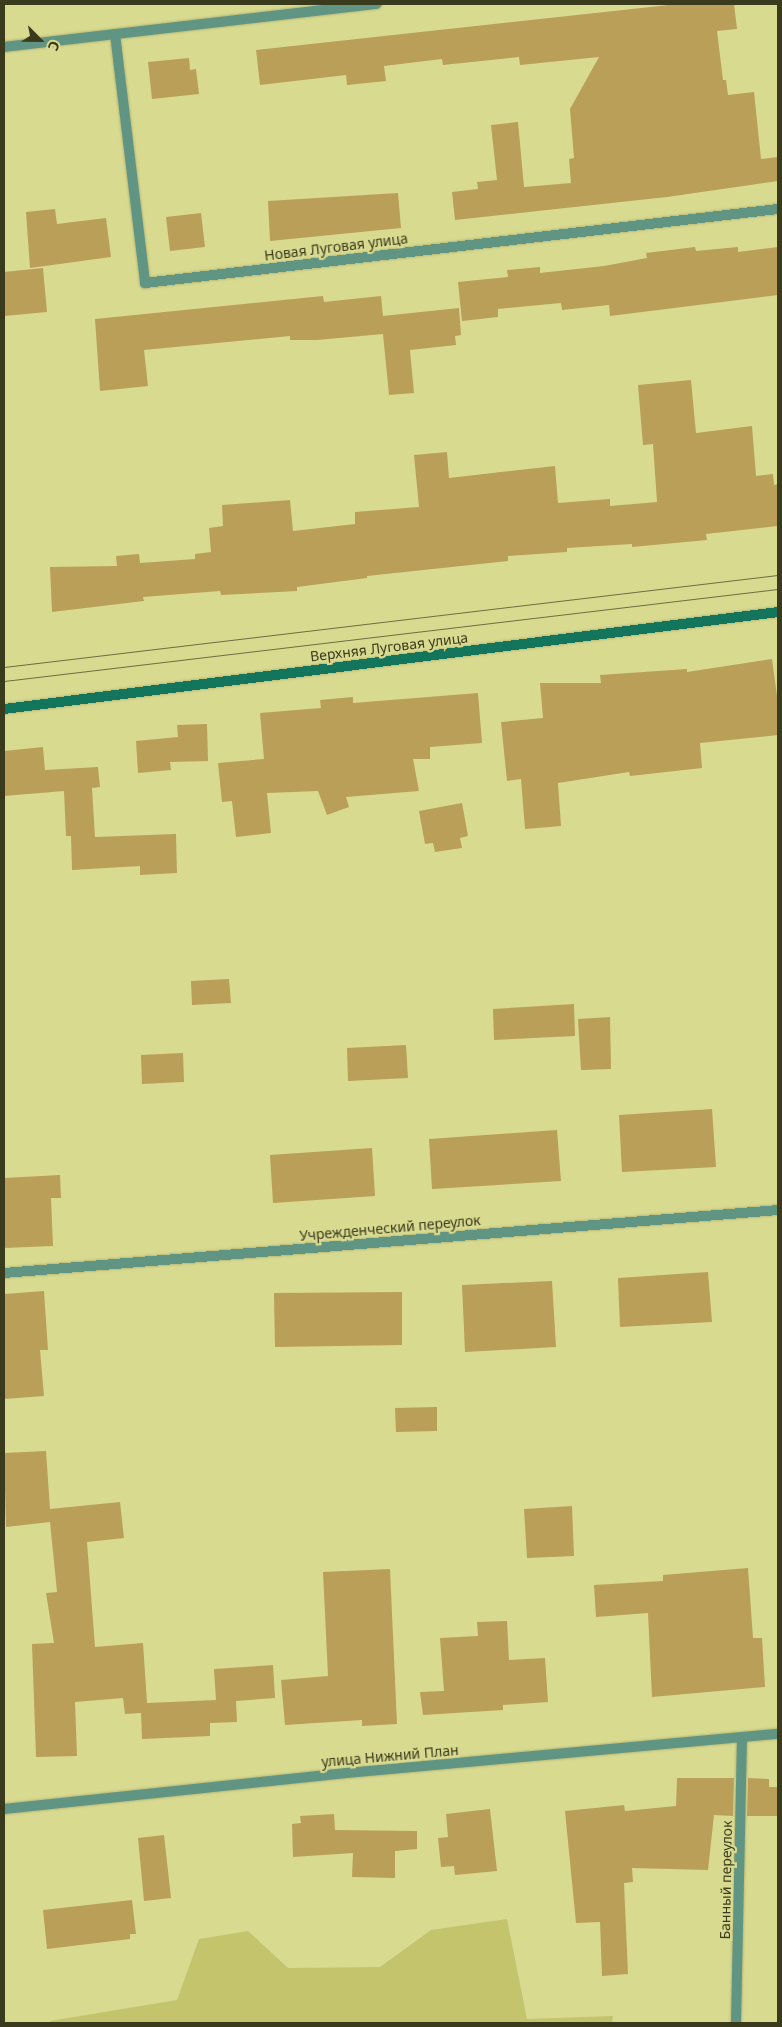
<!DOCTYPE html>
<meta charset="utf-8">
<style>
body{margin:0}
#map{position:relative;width:782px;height:2027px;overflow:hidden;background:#d8da90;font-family:"Noto Sans",sans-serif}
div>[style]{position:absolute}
.green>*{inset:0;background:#c3c46b}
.building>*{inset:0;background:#ba9f59}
.roads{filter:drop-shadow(0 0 1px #b5b776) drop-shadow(0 0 1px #b5b776)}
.minor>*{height:10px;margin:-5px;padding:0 5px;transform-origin:5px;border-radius:5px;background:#619583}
.secondary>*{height:10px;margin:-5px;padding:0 5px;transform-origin:5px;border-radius:5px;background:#13765c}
.tram>*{height:1px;margin:-0.5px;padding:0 0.5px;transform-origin:0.5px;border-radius:0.5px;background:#6d6e41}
span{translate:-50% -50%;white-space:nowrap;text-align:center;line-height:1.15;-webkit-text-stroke:4.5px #d8da90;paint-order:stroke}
.street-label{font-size:14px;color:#3a3a1c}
.frame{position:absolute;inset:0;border:5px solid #3a3a1c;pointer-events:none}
.north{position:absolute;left:15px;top:15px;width:50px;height:50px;-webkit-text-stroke:4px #d8da90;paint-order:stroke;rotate:113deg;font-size:14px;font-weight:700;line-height:20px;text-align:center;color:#3a3a1c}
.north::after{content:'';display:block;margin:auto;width:18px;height:22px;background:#3a3a1c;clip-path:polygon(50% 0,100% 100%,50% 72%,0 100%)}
</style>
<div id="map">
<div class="green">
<div style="clip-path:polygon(507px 1919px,527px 2019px,613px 2016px,612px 2023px,52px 2023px,50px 2021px,177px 2000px,199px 1939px,248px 1931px,288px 1968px,380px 1967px,431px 1930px)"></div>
</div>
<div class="building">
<div style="clip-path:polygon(678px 4px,734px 4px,737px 29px,717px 31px,723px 80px,726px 80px,728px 95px,754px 92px,761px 159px,778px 157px,778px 181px,667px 197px,455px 220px,452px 192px,478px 189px,477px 182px,497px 180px,491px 125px,518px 122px,524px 187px,571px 183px,569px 159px,574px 158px,570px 109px,599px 57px,520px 65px,519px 57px,443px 65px,442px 59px,384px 66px,386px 81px,347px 85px,346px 75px,260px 85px,256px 50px)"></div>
<div style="clip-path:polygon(189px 58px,190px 70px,196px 69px,199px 94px,152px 99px,148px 62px)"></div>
<div style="clip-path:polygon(398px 193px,401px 228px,270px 241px,268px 201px)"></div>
<div style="clip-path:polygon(55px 209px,57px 224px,106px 218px,111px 257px,30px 268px,26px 212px)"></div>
<div style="clip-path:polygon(201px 213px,205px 247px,170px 251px,166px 217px)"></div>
<div style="clip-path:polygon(695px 247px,696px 251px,738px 247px,738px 252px,778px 247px,778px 295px,610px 316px,609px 305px,562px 310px,561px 303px,498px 309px,498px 317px,462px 321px,458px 282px,508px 277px,507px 270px,540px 267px,540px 273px,604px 266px,647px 258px,646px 253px)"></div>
<div style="clip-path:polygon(43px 268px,47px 312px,4px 316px,4px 272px)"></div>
<div style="clip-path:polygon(323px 296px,324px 302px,381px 296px,383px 316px,459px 308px,461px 335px,455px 336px,456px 345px,410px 350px,414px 393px,389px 395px,383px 334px,317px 340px,290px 340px,290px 336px,144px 350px,148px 386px,100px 391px,95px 319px)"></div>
<div style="clip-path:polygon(691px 380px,696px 433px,752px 426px,756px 476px,773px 474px,774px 485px,778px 484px,778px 526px,706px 534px,707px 540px,632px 547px,632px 544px,567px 548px,567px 552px,508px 556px,508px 561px,367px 576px,367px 578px,297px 587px,297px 591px,221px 595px,220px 591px,143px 597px,144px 601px,52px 612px,50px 567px,117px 566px,116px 556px,139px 554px,140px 563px,195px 559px,195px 554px,211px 552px,209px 528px,223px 526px,222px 505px,290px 500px,293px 531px,355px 524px,355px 512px,419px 507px,414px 455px,447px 452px,449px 478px,555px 466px,558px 503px,610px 499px,610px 506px,657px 502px,653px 444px,643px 445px,638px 385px)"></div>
<div style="clip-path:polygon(772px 659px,778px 703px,778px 735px,700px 743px,702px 768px,630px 776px,629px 772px,558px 783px,561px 826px,525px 829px,521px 779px,507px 781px,501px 722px,543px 718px,540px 683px,601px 683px,600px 675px,687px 669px,687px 672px)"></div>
<div style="clip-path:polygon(478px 693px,482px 743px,430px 747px,430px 759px,413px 759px,419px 791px,346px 797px,349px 807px,327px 815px,318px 791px,267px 793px,271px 833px,236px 837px,232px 801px,222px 802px,218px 763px,264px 759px,260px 713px,321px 708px,320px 700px,353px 697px,353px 703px)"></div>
<div style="clip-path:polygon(207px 724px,208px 761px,170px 762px,171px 770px,138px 773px,136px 741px,178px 737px,177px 725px)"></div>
<div style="clip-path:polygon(43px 747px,45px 770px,98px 767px,100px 787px,92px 788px,95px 837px,176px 834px,177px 873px,140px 875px,140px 866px,72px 870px,71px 836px,66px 836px,64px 791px,4px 796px,4px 751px)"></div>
<div style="clip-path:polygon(462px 803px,468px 836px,460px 838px,462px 848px,435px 852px,433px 843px,425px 844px,419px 811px)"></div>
<div style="clip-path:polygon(229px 979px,231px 1003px,192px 1005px,191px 981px)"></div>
<div style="clip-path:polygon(574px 1004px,575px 1036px,494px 1040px,493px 1009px)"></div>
<div style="clip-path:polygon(610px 1017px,611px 1069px,581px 1070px,578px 1019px)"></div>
<div style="clip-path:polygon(406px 1045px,408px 1078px,348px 1081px,347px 1048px)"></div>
<div style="clip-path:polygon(183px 1053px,184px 1082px,142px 1084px,141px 1055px)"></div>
<div style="clip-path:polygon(712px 1109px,716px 1167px,622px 1172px,619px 1115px)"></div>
<div style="clip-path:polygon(557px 1130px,561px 1181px,432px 1189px,429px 1139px)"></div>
<div style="clip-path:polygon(372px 1148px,375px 1196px,273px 1203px,270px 1155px)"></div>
<div style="clip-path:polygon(60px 1175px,61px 1198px,51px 1198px,53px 1246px,4px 1248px,4px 1178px)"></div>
<div style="clip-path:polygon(708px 1272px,712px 1322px,620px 1327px,618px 1278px)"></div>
<div style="clip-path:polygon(552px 1281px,556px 1347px,465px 1352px,462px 1285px)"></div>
<div style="clip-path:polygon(44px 1291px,48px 1350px,40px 1350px,44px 1396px,4px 1399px,4px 1294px)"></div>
<div style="clip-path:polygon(402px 1292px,402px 1345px,275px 1347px,274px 1293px)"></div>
<div style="clip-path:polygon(437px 1407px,437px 1431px,396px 1432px,395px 1408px)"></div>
<div style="clip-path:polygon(46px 1451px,50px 1509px,120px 1502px,124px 1538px,87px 1542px,95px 1647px,143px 1643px,147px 1703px,216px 1700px,214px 1669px,273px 1665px,275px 1698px,236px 1701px,237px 1722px,210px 1723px,210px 1736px,142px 1739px,141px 1713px,125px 1714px,123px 1698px,75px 1702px,77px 1756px,36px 1757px,32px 1644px,54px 1643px,46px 1593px,57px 1592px,50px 1522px,6px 1527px,4px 1453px)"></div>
<div style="clip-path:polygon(572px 1506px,574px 1556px,527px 1558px,524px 1509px)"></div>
<div style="clip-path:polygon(748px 1568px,753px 1638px,762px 1638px,765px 1687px,652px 1697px,648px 1613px,596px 1617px,594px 1585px,663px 1581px,663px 1575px)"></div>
<div style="clip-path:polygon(390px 1569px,397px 1724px,362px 1726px,362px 1720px,285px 1725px,281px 1680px,328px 1676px,323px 1572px)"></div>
<div style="clip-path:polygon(507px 1621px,509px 1660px,545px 1658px,548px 1702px,503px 1705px,503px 1710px,423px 1715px,420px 1692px,444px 1691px,440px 1638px,478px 1636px,477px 1622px)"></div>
<div style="clip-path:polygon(677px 1778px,734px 1778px,733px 1816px,714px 1815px,708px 1870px,632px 1868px,633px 1882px,624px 1883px,628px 1974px,602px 1976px,600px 1922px,576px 1923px,565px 1811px,624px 1805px,625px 1811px,676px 1806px)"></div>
<div style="clip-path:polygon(748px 1778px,769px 1779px,769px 1787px,778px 1787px,778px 1816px,747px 1816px)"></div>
<div style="clip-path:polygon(490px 1809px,497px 1871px,455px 1875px,454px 1866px,441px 1867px,438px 1838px,448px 1837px,446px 1814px)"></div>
<div style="clip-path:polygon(334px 1814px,335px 1830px,417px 1831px,417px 1849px,395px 1851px,395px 1878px,352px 1877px,353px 1853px,293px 1857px,292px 1824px,301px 1823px,300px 1816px)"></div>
<div style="clip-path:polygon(164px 1835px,171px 1898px,144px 1901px,138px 1838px)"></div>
<div style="clip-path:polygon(132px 1900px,136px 1934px,130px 1934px,130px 1939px,47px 1949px,43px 1910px)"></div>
</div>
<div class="roads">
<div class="minor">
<div style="left:115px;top:34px;width:251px;rotate:83.1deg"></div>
<div style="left:145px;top:283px;width:637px;rotate:-6.67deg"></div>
<div style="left:4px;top:47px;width:375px;rotate:-6.6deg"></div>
<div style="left:4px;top:1273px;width:777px;rotate:-4.65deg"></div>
<div style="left:4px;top:1809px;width:344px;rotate:-6deg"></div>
<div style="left:346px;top:1773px;width:434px;rotate:-5.2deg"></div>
<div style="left:736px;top:2023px;width:285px;rotate:-88.8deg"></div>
</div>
<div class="secondary">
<div style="left:4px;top:709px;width:780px;rotate:-7.14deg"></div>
</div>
</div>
<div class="tram">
<div style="left:4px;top:667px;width:779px;rotate:-6.78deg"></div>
<div style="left:4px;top:681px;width:779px;rotate:-6.78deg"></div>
</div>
<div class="street-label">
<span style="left:336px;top:247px;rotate:-7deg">Новая Луговая улица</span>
<span style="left:389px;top:647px;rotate:-7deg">Верхняя Луговая улица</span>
<span style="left:390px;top:1228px;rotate:-5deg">Учрежденческий переулок</span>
<span style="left:390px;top:1756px;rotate:-5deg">улица Нижний План</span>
<span style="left:726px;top:1880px;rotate:-89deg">Банный переулок</span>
</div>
<div class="frame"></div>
<div class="north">С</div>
</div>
